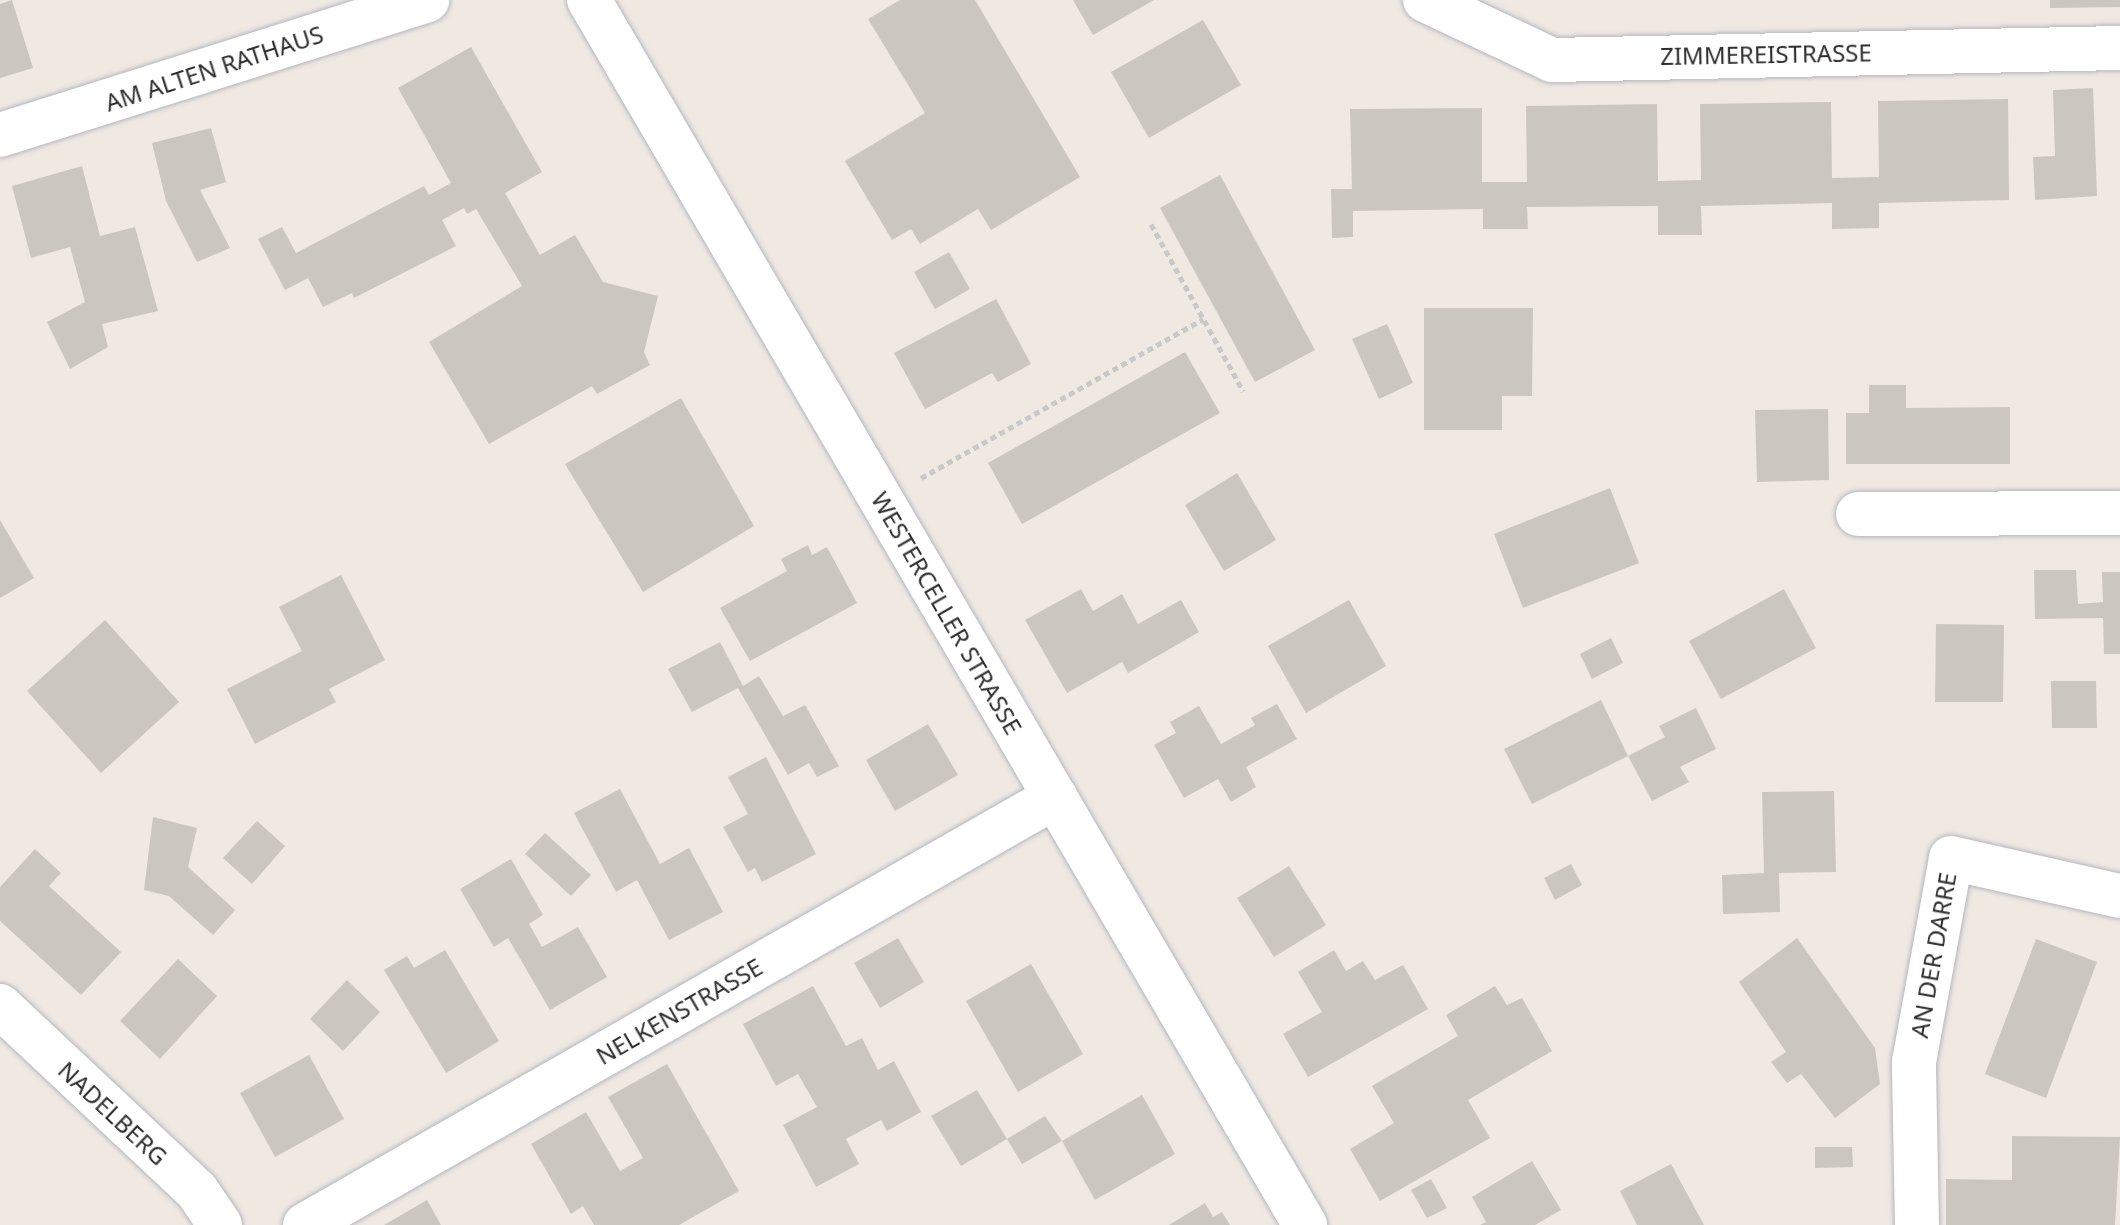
<!DOCTYPE html>
<style>
body{margin:0}
#map{position:relative;width:2120px;height:1225px;overflow:hidden;background:#efe9e1;font-family:"Noto Sans",sans-serif}
div>[style]{position:absolute}
.building>*{inset:0;background:#cbc7bf}
.path>*{height:5px;margin-top:-2.5px;transform-origin:0;background:repeating-linear-gradient(90deg,#c9c9c9 0 6px,transparent 0 10px)}
.roads{filter:drop-shadow(0 0 2px #b4b7c1) drop-shadow(0 0 2px #b4b7c1)}
.minor>*{height:44px;margin:-22px;padding:0 22px;transform-origin:22px;border-radius:22px;background:#fff}
span{translate:-50% -50%;white-space:nowrap;text-align:center;line-height:1.15;-webkit-text-stroke:6px #fff;paint-order:stroke}
.street-label{font-size:24px;color:#2e2e2e}
</style>
<div id="map">
<div class="building">
<div style="clip-path:polygon(12px 0,33px 68px,0 78px,0 4px)"></div>
<div style="clip-path:polygon(900px 0,975px 0,1080px 177px,991px 230px,978px 209px,920px 244px,911px 229px,892px 240px,845px 161px,925px 113px,868px 19px)"></div>
<div style="clip-path:polygon(1073px 0,1154px 0,1093px 35px)"></div>
<div style="clip-path:polygon(2050px 0,2120px 0,2120px 7px,2050px 8px)"></div>
<div style="clip-path:polygon(1203px 20px,1241px 85px,1149px 138px,1111px 72px)"></div>
<div style="clip-path:polygon(471px 47px,542px 172px,505px 193px,540px 255px,575px 235px,603px 282px,658px 296px,644px 352px,650px 365px,597px 394px,592px 386px,489px 444px,429px 342px,522px 286px,476px 209px,467px 214px,464px 208px,442px 220px,456px 246px,354px 298px,352px 293px,323px 307px,308px 278px,285px 290px,258px 239px,282px 227px,296px 253px,424px 186px,429px 195px,451px 183px,398px 88px)"></div>
<div style="clip-path:polygon(2093px 88px,2097px 196px,2035px 200px,2033px 157px,2055px 156px,2053px 90px)"></div>
<div style="clip-path:polygon(2008px 99px,2009px 200px,1879px 203px,1879px 228px,1832px 229px,1832px 203px,1701px 206px,1702px 235px,1658px 235px,1658px 206px,1527px 207px,1528px 229px,1483px 229px,1483px 209px,1353px 211px,1353px 237px,1332px 238px,1331px 189px,1352px 189px,1350px 109px,1482px 108px,1482px 182px,1527px 182px,1526px 106px,1657px 104px,1658px 181px,1701px 180px,1700px 104px,1831px 102px,1832px 178px,1879px 177px,1878px 101px)"></div>
<div style="clip-path:polygon(211px 128px,226px 182px,200px 190px,230px 248px,197px 262px,166px 201px,152px 143px)"></div>
<div style="clip-path:polygon(82px 166px,100px 236px,135px 227px,158px 311px,102px 324px,108px 347px,70px 369px,47px 322px,85px 302px,70px 247px,31px 258px,12px 186px)"></div>
<div style="clip-path:polygon(1220px 175px,1315px 350px,1255px 382px,1160px 208px)"></div>
<div style="clip-path:polygon(949px 252px,970px 289px,935px 309px,914px 272px)"></div>
<div style="clip-path:polygon(996px 299px,1031px 364px,998px 382px,992px 373px,925px 409px,894px 353px)"></div>
<div style="clip-path:polygon(1424px 308px,1533px 308px,1532px 396px,1502px 396px,1502px 430px,1424px 430px)"></div>
<div style="clip-path:polygon(1387px 324px,1413px 383px,1379px 399px,1352px 339px)"></div>
<div style="clip-path:polygon(1185px 352px,1220px 413px,1022px 524px,988px 463px)"></div>
<div style="clip-path:polygon(1869px 385px,1906px 385px,1906px 408px,2010px 407px,2010px 464px,1846px 464px,1846px 413px,1869px 413px)"></div>
<div style="clip-path:polygon(681px 398px,754px 526px,643px 592px,565px 464px)"></div>
<div style="clip-path:polygon(1828px 409px,1829px 480px,1757px 482px,1755px 410px)"></div>
<div style="clip-path:polygon(1237px 473px,1276px 540px,1224px 571px,1185px 505px)"></div>
<div style="clip-path:polygon(1610px 488px,1639px 563px,1523px 608px,1494px 534px)"></div>
<div style="clip-path:polygon(0 520px,34px 578px,0 598px)"></div>
<div style="clip-path:polygon(808px 545px,812px 555px,827px 547px,857px 603px,750px 661px,720px 608px,787px 571px,781px 559px)"></div>
<div style="clip-path:polygon(2034px 570px,2076px 570px,2078px 604px,2103px 602px,2102px 572px,2120px 572px,2120px 654px,2104px 654px,2103px 618px,2035px 619px)"></div>
<div style="clip-path:polygon(341px 575px,385px 660px,329px 689px,336px 702px,255px 744px,227px 689px,302px 651px,279px 607px)"></div>
<div style="clip-path:polygon(1081px 589px,1093px 611px,1122px 594px,1138px 624px,1181px 600px,1199px 632px,1128px 673px,1122px 662px,1067px 693px,1025px 620px)"></div>
<div style="clip-path:polygon(1784px 589px,1816px 648px,1721px 699px,1689px 641px)"></div>
<div style="clip-path:polygon(1349px 600px,1386px 666px,1306px 713px,1268px 646px)"></div>
<div style="clip-path:polygon(105px 620px,179px 702px,101px 773px,27px 691px)"></div>
<div style="clip-path:polygon(1936px 624px,2004px 625px,2003px 702px,1935px 702px)"></div>
<div style="clip-path:polygon(1611px 638px,1623px 663px,1592px 679px,1580px 654px)"></div>
<div style="clip-path:polygon(720px 642px,743px 686px,759px 676px,783px 716px,805px 705px,839px 766px,817px 777px,809px 763px,788px 775px,738px 688px,692px 712px,668px 669px)"></div>
<div style="clip-path:polygon(2051px 681px,2096px 681px,2097px 728px,2052px 728px)"></div>
<div style="clip-path:polygon(1601px 700px,1628px 756px,1665px 737px,1659px 726px,1696px 708px,1716px 749px,1680px 767px,1689px 782px,1652px 801px,1628px 756px,1532px 804px,1504px 749px)"></div>
<div style="clip-path:polygon(1277px 704px,1297px 739px,1246px 767px,1256px 787px,1231px 802px,1218px 779px,1184px 798px,1154px 745px,1176px 733px,1170px 722px,1199px 706px,1221px 744px,1255px 725px,1251px 718px)"></div>
<div style="clip-path:polygon(928px 724px,958px 775px,895px 811px,866px 760px)"></div>
<div style="clip-path:polygon(766px 757px,816px 854px,762px 882px,755px 868px,748px 872px,723px 827px,748px 814px,728px 777px)"></div>
<div style="clip-path:polygon(620px 789px,660px 864px,689px 848px,723px 912px,669px 940px,637px 880px,616px 892px,574px 813px)"></div>
<div style="clip-path:polygon(1834px 791px,1836px 872px,1779px 873px,1780px 912px,1723px 914px,1722px 875px,1764px 873px,1762px 792px)"></div>
<div style="clip-path:polygon(153px 817px,197px 828px,188px 867px,235px 910px,213px 935px,169px 896px,144px 890px)"></div>
<div style="clip-path:polygon(257px 821px,285px 846px,252px 884px,223px 858px)"></div>
<div style="clip-path:polygon(545px 833px,591px 875px,571px 896px,525px 854px)"></div>
<div style="clip-path:polygon(35px 849px,61px 873px,49px 886px,121px 952px,81px 995px,0 921px,0 887px)"></div>
<div style="clip-path:polygon(511px 859px,543px 915px,529px 924px,542px 947px,578px 927px,607px 977px,550px 1010px,508px 938px,494px 947px,460px 889px)"></div>
<div style="clip-path:polygon(1571px 864px,1582px 885px,1555px 900px,1544px 878px)"></div>
<div style="clip-path:polygon(1289px 866px,1326px 925px,1274px 957px,1237px 898px)"></div>
<div style="clip-path:polygon(898px 938px,924px 982px,880px 1008px,854px 963px)"></div>
<div style="clip-path:polygon(1797px 938px,1875px 1048px,1880px 1084px,1835px 1118px,1801px 1074px,1787px 1083px,1771px 1062px,1786px 1052px,1739px 982px)"></div>
<div style="clip-path:polygon(2036px 939px,2097px 962px,2046px 1098px,1985px 1074px)"></div>
<div style="clip-path:polygon(445px 950px,499px 1041px,446px 1073px,384px 970px,407px 956px,414px 968px)"></div>
<div style="clip-path:polygon(1334px 950px,1346px 971px,1363px 961px,1375px 980px,1403px 965px,1428px 1009px,1308px 1077px,1283px 1034px,1322px 1012px,1298px 972px)"></div>
<div style="clip-path:polygon(178px 959px,217px 996px,160px 1059px,120px 1021px)"></div>
<div style="clip-path:polygon(1031px 964px,1083px 1054px,1018px 1092px,966px 1001px)"></div>
<div style="clip-path:polygon(347px 980px,380px 1012px,343px 1051px,310px 1019px)"></div>
<div style="clip-path:polygon(813px 986px,846px 1046px,862px 1038px,878px 1070px,894px 1061px,921px 1112px,887px 1131px,881px 1120px,846px 1139px,859px 1164px,816px 1187px,783px 1125px,817px 1107px,798px 1074px,776px 1086px,743px 1024px)"></div>
<div style="clip-path:polygon(1495px 986px,1507px 1005px,1522px 998px,1552px 1051px,1468px 1100px,1490px 1138px,1380px 1201px,1350px 1149px,1394px 1123px,1372px 1086px,1458px 1036px,1446px 1015px)"></div>
<div style="clip-path:polygon(309px 1055px,344px 1119px,275px 1157px,240px 1093px)"></div>
<div style="clip-path:polygon(667px 1064px,739px 1191px,679px 1225px,594px 1225px,583px 1206px,571px 1214px,531px 1144px,586px 1112px,620px 1171px,643px 1158px,608px 1097px)"></div>
<div style="clip-path:polygon(977px 1090px,1007px 1139px,961px 1166px,931px 1116px)"></div>
<div style="clip-path:polygon(1142px 1095px,1175px 1154px,1095px 1200px,1062px 1141px)"></div>
<div style="clip-path:polygon(1045px 1116px,1062px 1141px,1022px 1164px,1007px 1139px)"></div>
<div style="clip-path:polygon(2012px 1136px,2120px 1137px,2115px 1225px,1946px 1225px,1946px 1179px,2012px 1180px)"></div>
<div style="clip-path:polygon(1815px 1147px,1852px 1147px,1853px 1167px,1815px 1168px)"></div>
<div style="clip-path:polygon(1532px 1161px,1561px 1210px,1535px 1225px,1480px 1225px,1486px 1222px,1472px 1197px)"></div>
<div style="clip-path:polygon(1671px 1164px,1704px 1225px,1637px 1225px,1620px 1191px)"></div>
<div style="clip-path:polygon(1431px 1179px,1447px 1208px,1427px 1218px,1411px 1190px)"></div>
<div style="clip-path:polygon(427px 1200px,441px 1225px,384px 1225px)"></div>
<div style="clip-path:polygon(1205px 1203px,1213px 1217px,1222px 1212px,1230px 1225px,1169px 1225px)"></div>
</div>
<div class="path">
<div style="left:1151px;top:224px;width:191px;rotate:61.1deg"></div>
<div style="left:921px;top:478px;width:324px;rotate:-29.4deg"></div>
</div>
<div class="roads">
<div class="minor">
<div style="left:589px;top:0;width:1419px;rotate:59.69deg"></div>
<div style="left:1425px;top:0;width:140px;rotate:25.3deg"></div>
<div style="left:1552px;top:60px;width:568px;rotate:-1.21deg"></div>
<div style="left:0;top:135px;width:448px;rotate:-17.5deg"></div>
<div style="left:1858px;top:514px;width:262px;rotate:-0.2deg"></div>
<div style="left:0;top:1006px;width:270px;rotate:43.2deg"></div>
<div style="left:197px;top:1191px;width:41px;rotate:55.9deg"></div>
<div style="left:305px;top:1225px;width:864px;rotate:-29.71deg"></div>
<div style="left:1917px;top:1225px;width:163px;rotate:-91.1deg"></div>
<div style="left:1914px;top:1062px;width:207px;rotate:-79.7deg"></div>
<div style="left:1951px;top:858px;width:173px;rotate:12.7deg"></div>
</div>
</div>
<div class="street-label">
<span style="left:1766px;top:54px;rotate:-1deg">ZIMMEREISTRASSE</span>
<span style="left:214px;top:68px;rotate:-18deg">AM ALTEN RATHAUS</span>
<span style="left:947px;top:613px;rotate:60deg">WESTERCELLER STRASSE</span>
<span style="left:1933px;top:955px;rotate:-80deg">AN DER DARRE</span>
<span style="left:679px;top:1011px;rotate:-30deg">NELKENSTRASSE</span>
<span style="left:113px;top:1113px;rotate:43deg">NADELBERG</span>
</div>
</div>
